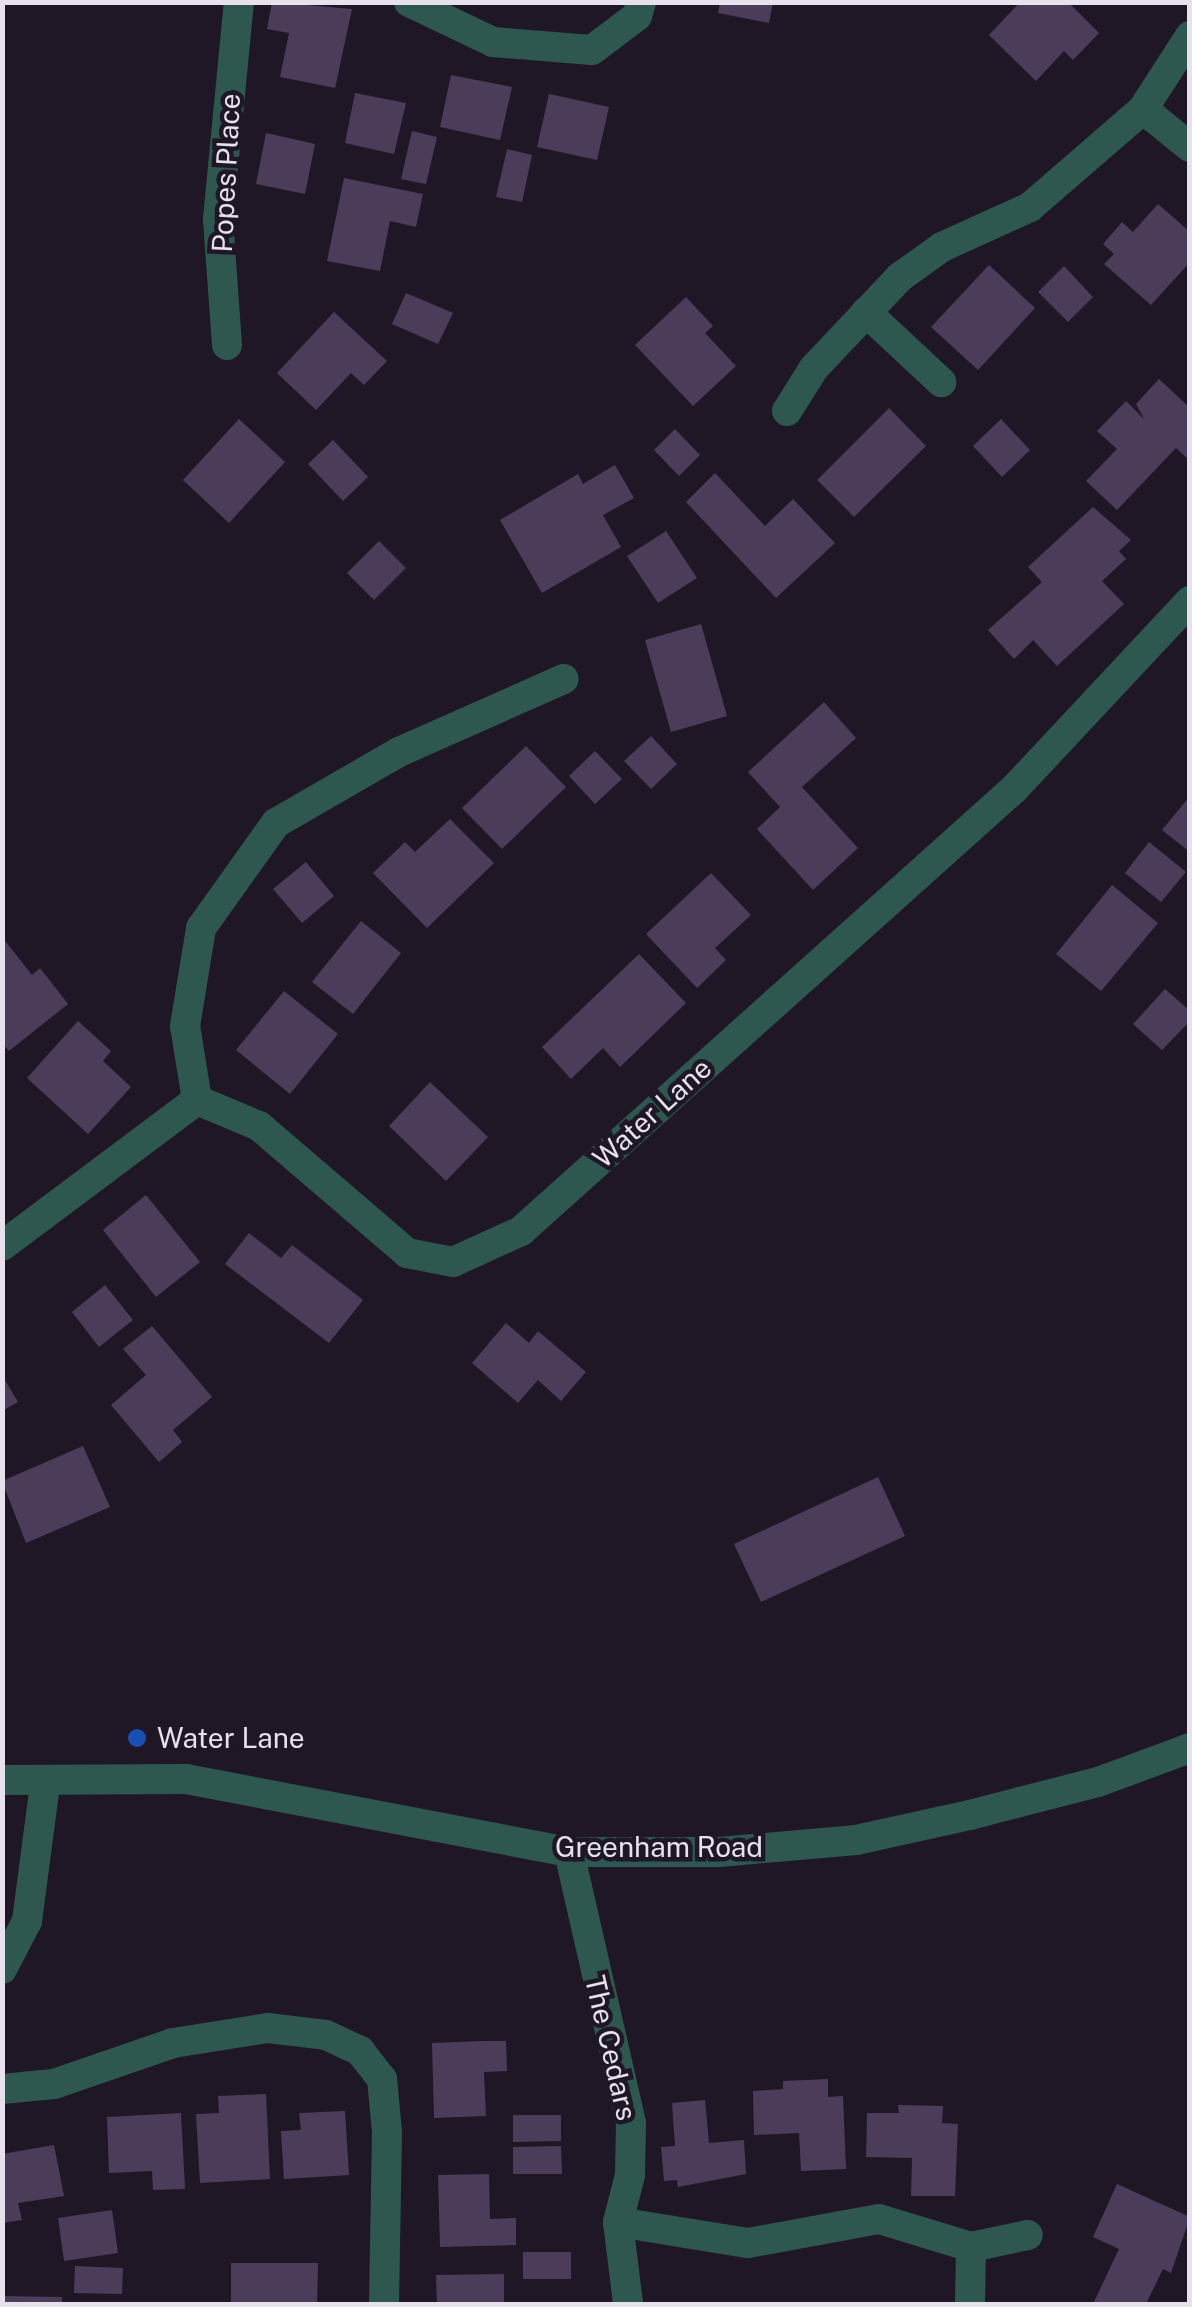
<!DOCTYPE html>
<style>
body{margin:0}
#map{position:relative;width:1192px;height:2307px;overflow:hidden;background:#1f1726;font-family:"Public Sans",sans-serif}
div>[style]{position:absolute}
.building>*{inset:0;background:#4b3d5a}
.street>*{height:30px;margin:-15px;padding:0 15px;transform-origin:15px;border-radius:15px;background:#2e584f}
.dots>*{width:28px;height:28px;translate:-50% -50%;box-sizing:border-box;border:5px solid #1f1726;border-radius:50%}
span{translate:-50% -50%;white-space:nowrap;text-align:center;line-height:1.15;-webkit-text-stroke:9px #1f1726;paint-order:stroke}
.street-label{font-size:28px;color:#e6e1ec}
.poi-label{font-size:28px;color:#e6e1ec}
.left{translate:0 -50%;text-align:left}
.frame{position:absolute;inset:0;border:5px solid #e6e1ec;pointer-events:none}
</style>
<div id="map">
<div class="building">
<div style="clip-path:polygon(272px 2px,352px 9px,335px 88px,280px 77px,289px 33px,267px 29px)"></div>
<div style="clip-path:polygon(720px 2px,773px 2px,769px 23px,718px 13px)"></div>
<div style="clip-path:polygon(1020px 2px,1068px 2px,1099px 33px,1073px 60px,1064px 51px,1036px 81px,989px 35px)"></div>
<div style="clip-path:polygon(451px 75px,512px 87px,500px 140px,440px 127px)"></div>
<div style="clip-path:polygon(355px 93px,406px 103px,394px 154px,345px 143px)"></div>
<div style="clip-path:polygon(549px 94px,609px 107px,597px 160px,537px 147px)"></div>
<div style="clip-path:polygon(412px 131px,437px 137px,426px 184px,401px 179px)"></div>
<div style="clip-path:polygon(266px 133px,315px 144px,305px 194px,256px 184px)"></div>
<div style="clip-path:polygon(507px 149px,532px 155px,522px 202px,496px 197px)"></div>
<div style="clip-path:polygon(344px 178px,423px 194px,416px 227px,390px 221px,380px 271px,327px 261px)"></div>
<div style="clip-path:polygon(1158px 204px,1190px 232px,1190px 262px,1151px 305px,1104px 264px,1114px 254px,1103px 244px,1122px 222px,1133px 232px)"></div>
<div style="clip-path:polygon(989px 265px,1035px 308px,978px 370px,931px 327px)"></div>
<div style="clip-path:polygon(1064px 266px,1093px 297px,1068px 322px,1038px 292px)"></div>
<div style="clip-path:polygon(406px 293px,453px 313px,438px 344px,392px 324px)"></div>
<div style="clip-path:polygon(686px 297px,713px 326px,705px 333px,736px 366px,693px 406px,635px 345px)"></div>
<div style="clip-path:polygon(334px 312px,387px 361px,364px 385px,351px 373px,316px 410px,277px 373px)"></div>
<div style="clip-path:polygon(1159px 379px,1190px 408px,1190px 461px,1176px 448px,1117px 510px,1086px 481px,1117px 449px,1097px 431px,1126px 401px,1144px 419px,1136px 404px)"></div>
<div style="clip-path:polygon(889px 408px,926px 446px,854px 517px,817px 480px)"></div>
<div style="clip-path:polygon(239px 419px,285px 462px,229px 523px,183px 480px)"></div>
<div style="clip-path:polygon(1001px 419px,1030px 450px,1002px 477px,973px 446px)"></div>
<div style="clip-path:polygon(675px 429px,700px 455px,679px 476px,654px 450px)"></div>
<div style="clip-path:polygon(333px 440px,368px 477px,343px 501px,308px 464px)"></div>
<div style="clip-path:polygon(615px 465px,634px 498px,603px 515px,621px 547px,542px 593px,500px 520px,578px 474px,583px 484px)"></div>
<div style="clip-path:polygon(715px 473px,765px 526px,793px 499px,835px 543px,776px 598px,686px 502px)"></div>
<div style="clip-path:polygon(1093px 507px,1131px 540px,1119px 551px,1126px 559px,1102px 581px,1124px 604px,1057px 666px,1033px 640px,1014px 659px,988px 630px,1042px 582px,1028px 567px)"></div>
<div style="clip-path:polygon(666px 531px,697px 578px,658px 603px,627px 556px)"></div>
<div style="clip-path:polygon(379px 541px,406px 568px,374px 600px,347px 573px)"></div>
<div style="clip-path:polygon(701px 624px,727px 716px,671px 732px,645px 640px)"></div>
<div style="clip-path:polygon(824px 702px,856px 738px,802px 787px,858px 848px,813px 890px,757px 829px,780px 807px,748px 772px)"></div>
<div style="clip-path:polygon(651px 736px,677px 764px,651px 789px,624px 761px)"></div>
<div style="clip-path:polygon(526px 746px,566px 787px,502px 849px,462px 808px)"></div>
<div style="clip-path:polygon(595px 751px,622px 779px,595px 804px,569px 776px)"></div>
<div style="clip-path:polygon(1190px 796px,1190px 852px,1162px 830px)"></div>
<div style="clip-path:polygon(450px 819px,494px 863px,427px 928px,373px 873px,405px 842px,415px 852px)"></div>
<div style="clip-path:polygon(1149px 842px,1186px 872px,1161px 902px,1125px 873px)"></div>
<div style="clip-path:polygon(306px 862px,334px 896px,302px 923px,273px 889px)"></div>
<div style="clip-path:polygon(711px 873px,751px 915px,715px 948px,726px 960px,697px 988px,646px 934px)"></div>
<div style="clip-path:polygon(1112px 885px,1158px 923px,1101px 991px,1056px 954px)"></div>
<div style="clip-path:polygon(361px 921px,401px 953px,353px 1014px,312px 982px)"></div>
<div style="clip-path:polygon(2px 937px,32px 975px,40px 968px,68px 1004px,9px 1051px,2px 1043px)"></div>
<div style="clip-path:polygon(639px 954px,686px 1003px,620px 1067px,603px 1048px,571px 1079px,542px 1047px)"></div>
<div style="clip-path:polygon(1165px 989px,1190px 1011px,1190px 1021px,1162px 1050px,1133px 1024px)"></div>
<div style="clip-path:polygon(284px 991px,338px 1034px,290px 1094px,236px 1050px)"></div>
<div style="clip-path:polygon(78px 1021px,111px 1051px,103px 1061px,131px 1087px,88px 1134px,27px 1078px)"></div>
<div style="clip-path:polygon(430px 1082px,488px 1137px,446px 1181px,389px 1126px)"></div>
<div style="clip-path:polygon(146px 1195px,200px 1262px,156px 1297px,103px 1230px)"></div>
<div style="clip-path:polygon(249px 1233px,281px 1258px,292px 1245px,363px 1300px,329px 1343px,225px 1264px)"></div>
<div style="clip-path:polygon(105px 1285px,133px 1320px,99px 1347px,72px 1312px)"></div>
<div style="clip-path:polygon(506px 1323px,529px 1343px,538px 1331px,586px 1372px,561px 1401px,538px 1380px,518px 1403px,472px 1363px)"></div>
<div style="clip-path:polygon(152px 1326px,212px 1397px,173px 1430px,182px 1442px,159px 1462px,111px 1405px,146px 1375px,123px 1349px)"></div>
<div style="clip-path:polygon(2px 1375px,18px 1402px,2px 1411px)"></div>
<div style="clip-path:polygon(83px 1446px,110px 1507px,26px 1543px,2px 1481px)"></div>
<div style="clip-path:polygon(878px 1477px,905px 1536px,761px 1602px,734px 1544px)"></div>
<div style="clip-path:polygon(483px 2041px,506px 2041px,507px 2071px,484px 2072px,486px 2116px,434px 2118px,432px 2043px)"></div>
<div style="clip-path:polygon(828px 2079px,828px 2097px,843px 2096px,846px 2169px,801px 2171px,799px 2133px,754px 2135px,753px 2091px,783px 2089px,783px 2081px)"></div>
<div style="clip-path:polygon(266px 2094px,270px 2179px,200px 2183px,196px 2114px,219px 2113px,218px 2096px)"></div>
<div style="clip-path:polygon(705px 2100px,709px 2143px,744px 2140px,746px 2174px,678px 2187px,677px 2180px,664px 2181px,661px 2147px,675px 2146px,672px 2103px)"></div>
<div style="clip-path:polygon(898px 2105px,943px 2106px,942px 2123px,958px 2124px,955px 2196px,911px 2196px,912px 2158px,866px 2157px,867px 2113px,899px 2113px)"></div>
<div style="clip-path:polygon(345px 2111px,349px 2175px,284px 2179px,281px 2131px,301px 2130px,299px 2113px)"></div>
<div style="clip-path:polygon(181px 2113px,185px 2189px,153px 2190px,152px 2171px,109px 2173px,107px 2117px)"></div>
<div style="clip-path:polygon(513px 2115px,561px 2115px,561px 2141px,513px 2142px)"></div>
<div style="clip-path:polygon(54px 2145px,64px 2196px,18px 2203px,22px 2220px,2px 2223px,2px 2154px)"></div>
<div style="clip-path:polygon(561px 2146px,562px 2174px,513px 2174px,513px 2147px)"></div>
<div style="clip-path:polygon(489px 2174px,490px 2219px,516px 2218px,516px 2245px,440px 2247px,438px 2175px)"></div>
<div style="clip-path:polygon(1117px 2184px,1190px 2217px,1171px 2273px,1163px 2269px,1146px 2304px,1093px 2304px,1119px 2249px,1093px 2237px)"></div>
<div style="clip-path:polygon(112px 2210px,118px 2253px,64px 2261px,58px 2218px)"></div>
<div style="clip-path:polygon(523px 2252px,571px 2252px,571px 2279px,523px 2279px)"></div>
<div style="clip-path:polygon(231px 2263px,318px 2263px,317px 2304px,231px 2304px)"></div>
<div style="clip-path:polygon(75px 2266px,123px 2268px,122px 2294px,74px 2293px)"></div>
<div style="clip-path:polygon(504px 2274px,504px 2304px,437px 2304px,436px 2275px)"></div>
<div style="clip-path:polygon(2px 2296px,62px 2297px,62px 2304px,2px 2304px)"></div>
</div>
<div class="street">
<div style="left:409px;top:2px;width:93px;rotate:25.5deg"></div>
<div style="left:493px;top:42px;width:99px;rotate:4.6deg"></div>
<div style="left:592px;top:50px;width:56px;rotate:-37.1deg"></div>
<div style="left:637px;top:16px;width:15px;rotate:-74deg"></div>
<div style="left:1143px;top:109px;width:60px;rotate:39deg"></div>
<div style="left:866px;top:312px;width:103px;rotate:43deg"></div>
<div style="left:227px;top:345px;width:126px;rotate:-94.1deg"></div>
<div style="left:218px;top:219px;width:218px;rotate:-84.5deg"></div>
<div style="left:787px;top:411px;width:51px;rotate:-57.9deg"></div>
<div style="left:814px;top:368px;width:125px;rotate:-46.6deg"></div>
<div style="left:900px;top:277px;width:52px;rotate:-35.5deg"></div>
<div style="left:942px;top:247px;width:97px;rotate:-24.4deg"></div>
<div style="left:1030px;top:207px;width:150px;rotate:-40.9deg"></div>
<div style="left:1143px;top:109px;width:87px;rotate:-57.2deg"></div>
<div style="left:197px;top:1100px;width:67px;rotate:22.8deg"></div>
<div style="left:259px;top:1126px;width:195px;rotate:40.6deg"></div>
<div style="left:407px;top:1253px;width:47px;rotate:11.1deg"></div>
<div style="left:453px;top:1262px;width:75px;rotate:-24.5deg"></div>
<div style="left:521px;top:1231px;width:664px;rotate:-41.88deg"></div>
<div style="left:1015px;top:788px;width:256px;rotate:-46.9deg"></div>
<div style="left:197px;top:1100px;width:75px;rotate:-99.2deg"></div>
<div style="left:185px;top:1026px;width:99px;rotate:-80.7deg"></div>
<div style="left:201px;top:928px;width:129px;rotate:-54.5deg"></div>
<div style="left:276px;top:823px;width:142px;rotate:-30deg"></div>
<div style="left:399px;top:752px;width:180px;rotate:-23.9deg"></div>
<div style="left:2px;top:1246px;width:244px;rotate:-36.8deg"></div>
<div style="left:2px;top:1780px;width:184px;rotate:-0.3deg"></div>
<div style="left:186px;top:1779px;width:390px;rotate:10.8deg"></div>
<div style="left:569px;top:1852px;width:150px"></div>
<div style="left:719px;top:1852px;width:138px;rotate:-5deg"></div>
<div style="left:856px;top:1840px;width:117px;rotate:-12.4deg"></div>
<div style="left:970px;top:1815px;width:132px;rotate:-14.5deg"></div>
<div style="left:1098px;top:1782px;width:98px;rotate:-20.3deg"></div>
<div style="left:569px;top:1852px;width:278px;rotate:77.1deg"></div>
<div style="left:631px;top:2123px;width:52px;rotate:91.1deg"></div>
<div style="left:630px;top:2175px;width:49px;rotate:104.3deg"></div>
<div style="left:618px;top:2222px;width:83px;rotate:83deg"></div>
<div style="left:2px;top:1969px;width:54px;rotate:-62.5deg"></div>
<div style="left:27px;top:1921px;width:138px;rotate:-82.5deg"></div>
<div style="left:2px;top:2089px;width:52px;rotate:-5.5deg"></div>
<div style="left:54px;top:2084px;width:126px;rotate:-19deg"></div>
<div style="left:173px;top:2043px;width:96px;rotate:-9deg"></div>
<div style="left:268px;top:2028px;width:58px;rotate:6.9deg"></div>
<div style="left:326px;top:2035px;width:38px;rotate:25deg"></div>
<div style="left:360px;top:2051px;width:36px;rotate:52deg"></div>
<div style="left:382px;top:2079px;width:53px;rotate:84.6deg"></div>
<div style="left:387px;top:2132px;width:172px;rotate:91deg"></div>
<div style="left:618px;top:2222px;width:132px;rotate:9.2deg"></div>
<div style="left:748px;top:2243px;width:133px;rotate:-10.4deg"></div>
<div style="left:879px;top:2219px;width:96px;rotate:16.9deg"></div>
<div style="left:971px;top:2247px;width:57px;rotate:91deg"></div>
<div style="left:971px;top:2247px;width:58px;rotate:-11.9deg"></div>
</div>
<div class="dots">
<div style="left:137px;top:1738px;background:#1a4fb4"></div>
</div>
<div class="street-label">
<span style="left:226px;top:173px;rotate:-87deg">Popes Place</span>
<span style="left:652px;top:1113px;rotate:-42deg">Water Lane</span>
<span style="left:659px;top:1847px">Greenham Road</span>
<span style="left:611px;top:2048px;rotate:77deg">The Cedars</span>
</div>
<div class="poi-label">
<span class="left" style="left:157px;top:1738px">Water Lane</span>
</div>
<div class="frame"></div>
</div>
